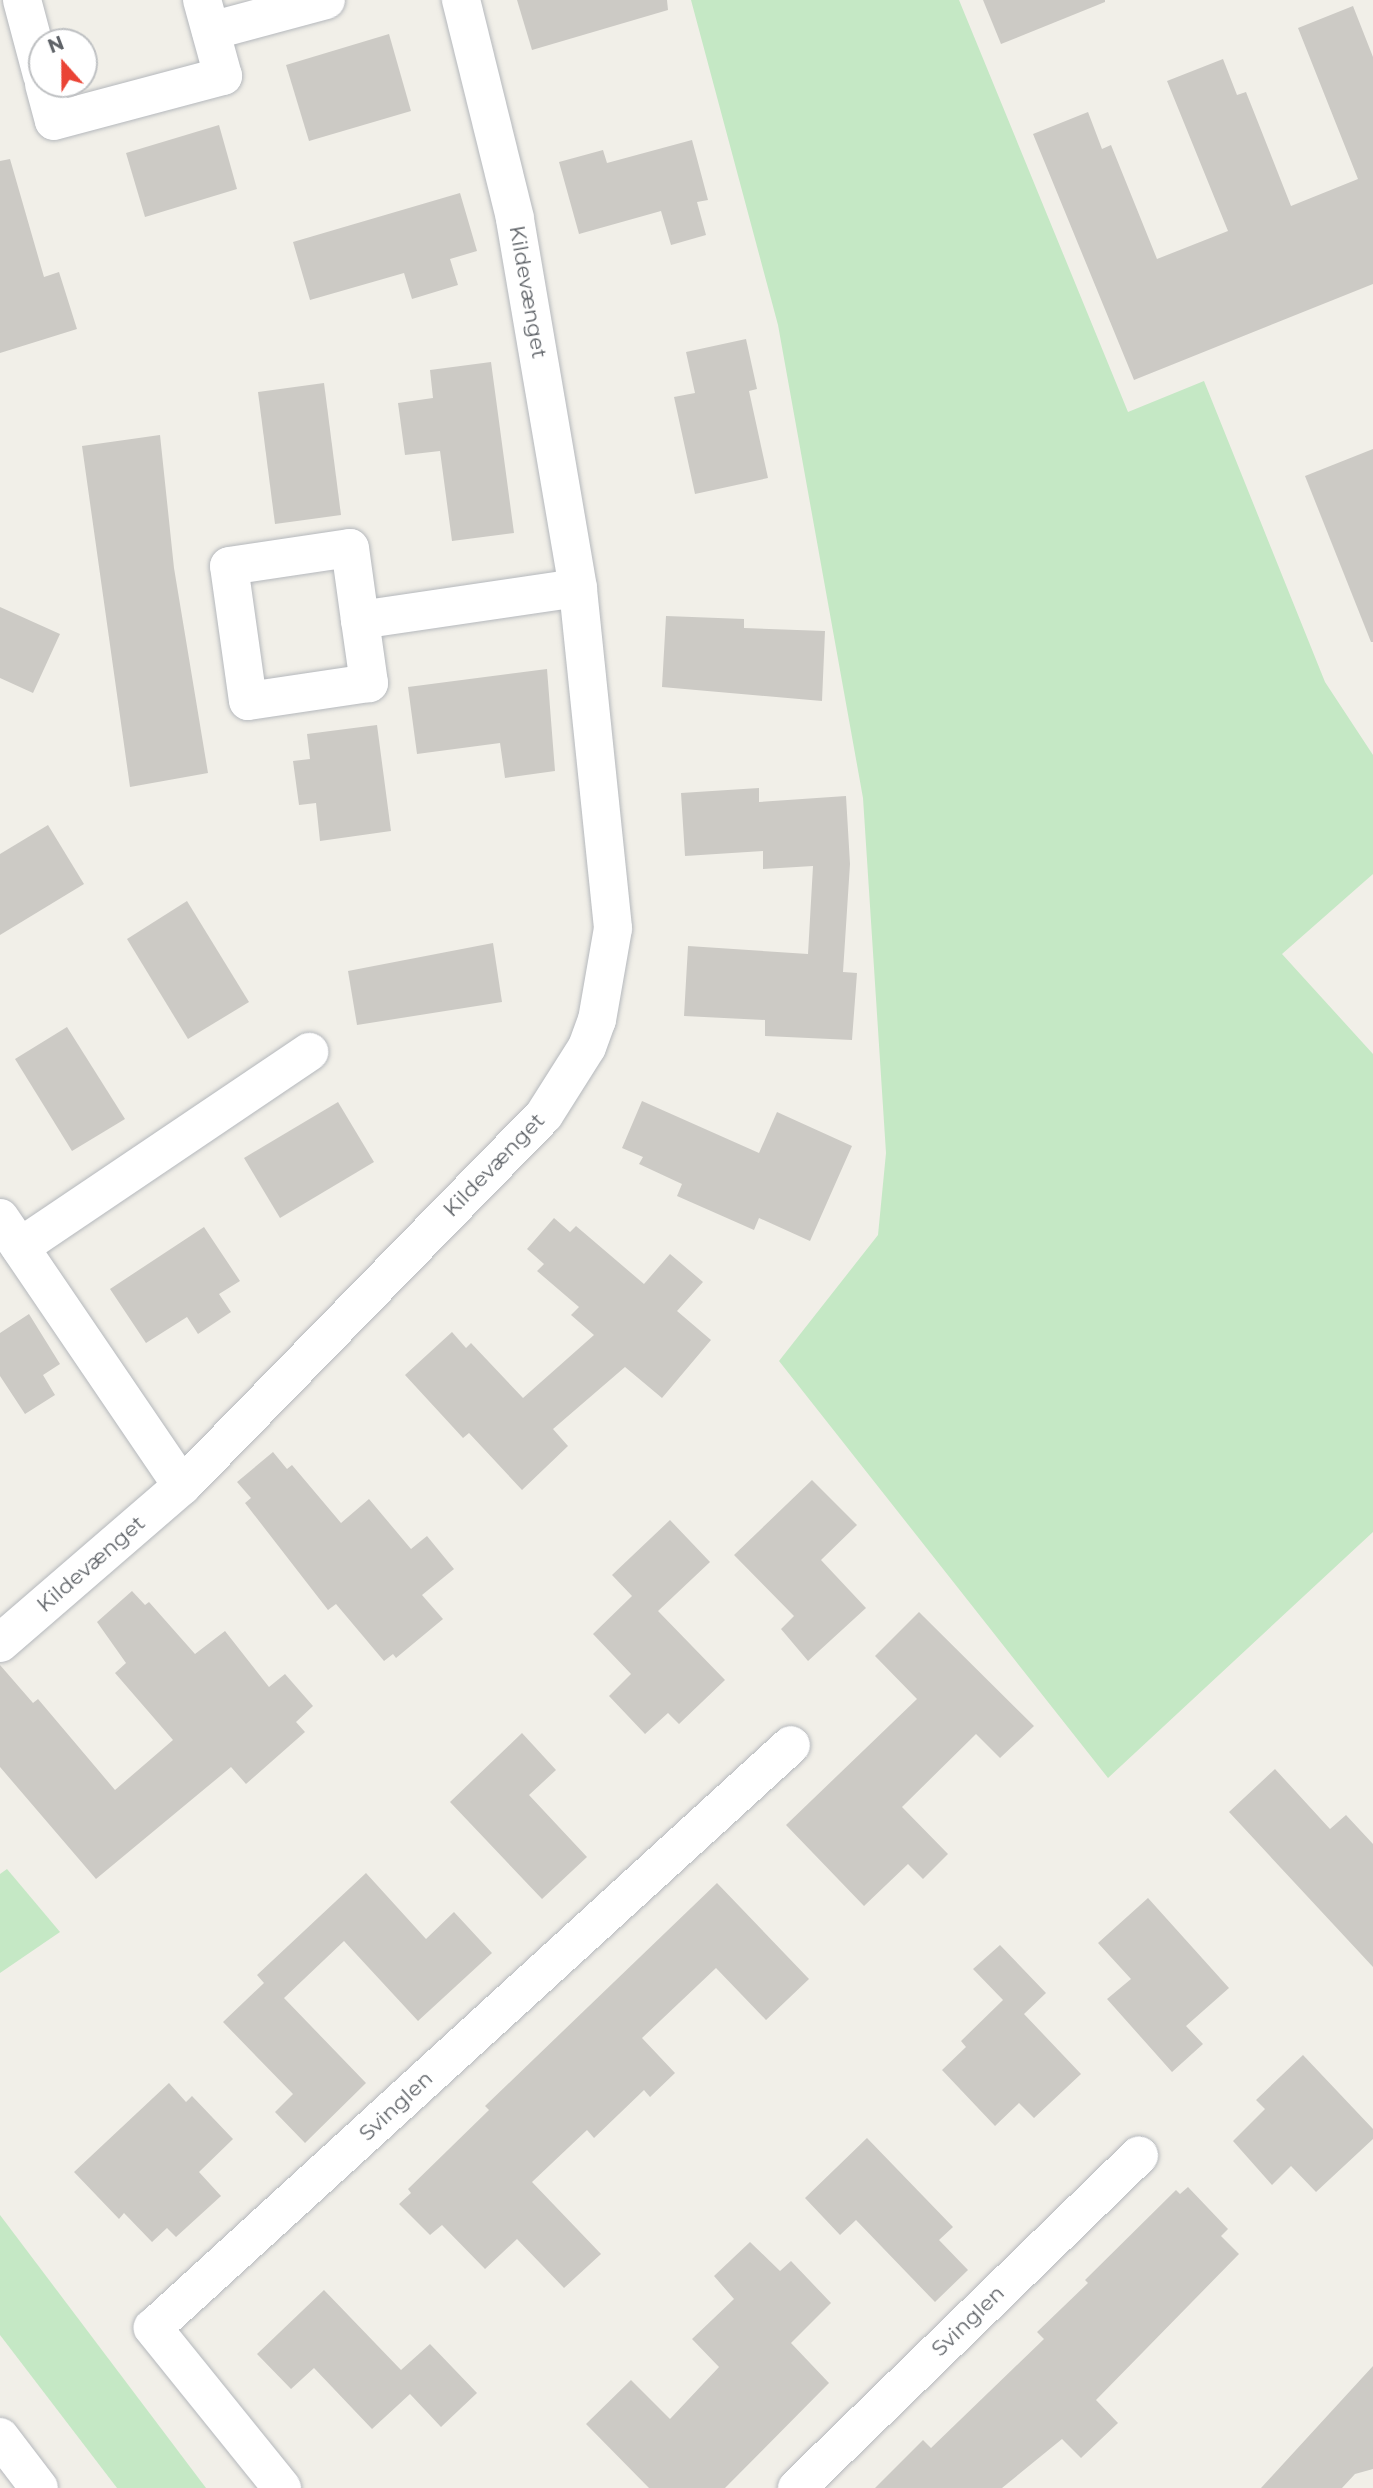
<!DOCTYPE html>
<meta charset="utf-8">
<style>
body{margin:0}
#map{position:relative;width:1373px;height:2488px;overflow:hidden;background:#f1efe8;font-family:Montserrat,sans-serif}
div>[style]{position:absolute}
.green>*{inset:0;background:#c5e8c5}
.building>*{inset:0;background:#cccac5}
.roads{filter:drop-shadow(0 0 2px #b5b8bc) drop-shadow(0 0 2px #b5b8bc)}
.minor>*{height:38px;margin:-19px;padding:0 19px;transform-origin:19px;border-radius:19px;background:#fff}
.tertiary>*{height:38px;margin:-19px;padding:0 19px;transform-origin:19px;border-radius:19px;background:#fff}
span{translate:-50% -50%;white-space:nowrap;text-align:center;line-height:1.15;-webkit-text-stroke:7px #fff;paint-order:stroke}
.street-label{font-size:21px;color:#5f6368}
.north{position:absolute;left:28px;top:28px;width:70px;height:70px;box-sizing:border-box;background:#fff;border:2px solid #bfc1c3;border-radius:50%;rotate:339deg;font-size:19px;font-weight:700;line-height:28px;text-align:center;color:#5f6368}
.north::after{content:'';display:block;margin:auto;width:24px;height:32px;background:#ea4335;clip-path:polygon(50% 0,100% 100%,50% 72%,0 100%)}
</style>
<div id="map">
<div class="green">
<div style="clip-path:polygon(691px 0,959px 0,1128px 412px,1204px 381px,1325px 682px,1373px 755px,1373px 874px,1282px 954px,1373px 1054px,1373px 1532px,1108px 1778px,779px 1361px,878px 1235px,886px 1153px,863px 798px,778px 325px)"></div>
<div style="clip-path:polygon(7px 1869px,60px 1932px,0 1973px,0 1874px)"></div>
<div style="clip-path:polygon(0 2215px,206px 2488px,117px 2488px,0 2335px)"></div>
</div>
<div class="building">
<div style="clip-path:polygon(517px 0,667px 0,668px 10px,532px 50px)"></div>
<div style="clip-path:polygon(983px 0,1105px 0,1105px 2px,1001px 44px)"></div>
<div style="clip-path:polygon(1353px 6px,1373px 57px,1373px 284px,1134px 380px,1033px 134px,1088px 112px,1102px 149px,1111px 145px,1157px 259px,1228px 231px,1167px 81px,1223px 59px,1237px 95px,1246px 92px,1291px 206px,1358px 179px,1298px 28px)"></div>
<div style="clip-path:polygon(389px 34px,411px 111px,309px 141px,286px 65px)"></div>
<div style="clip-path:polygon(219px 125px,237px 189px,145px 217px,126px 153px)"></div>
<div style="clip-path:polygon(692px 140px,708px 200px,697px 202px,706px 235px,671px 245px,661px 211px,579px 234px,559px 162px,603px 150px,607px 163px)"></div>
<div style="clip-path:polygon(10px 159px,44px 277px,59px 272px,77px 329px,0 353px,0 161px)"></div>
<div style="clip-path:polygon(460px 193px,477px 251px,450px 259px,458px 285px,412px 299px,404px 273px,310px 300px,293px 242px)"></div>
<div style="clip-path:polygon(746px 339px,757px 389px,749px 391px,768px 478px,695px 494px,674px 397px,695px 393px,686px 352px)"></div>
<div style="clip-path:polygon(491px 362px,514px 533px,452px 541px,440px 451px,405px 455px,398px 403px,433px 398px,430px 370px)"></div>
<div style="clip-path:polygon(324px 383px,341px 515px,275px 524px,258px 392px)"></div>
<div style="clip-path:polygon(160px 435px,174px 568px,208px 773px,130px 787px,82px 446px)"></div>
<div style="clip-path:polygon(1373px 449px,1373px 642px,1371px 642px,1305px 476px)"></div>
<div style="clip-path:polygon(0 607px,60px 634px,33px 693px,0 678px)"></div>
<div style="clip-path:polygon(666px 616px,744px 619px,744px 628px,825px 631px,822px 701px,662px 687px)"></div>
<div style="clip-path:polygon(547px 669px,555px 771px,505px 778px,500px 743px,417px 754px,408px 687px)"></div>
<div style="clip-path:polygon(377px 725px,391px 831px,320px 841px,316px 803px,299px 805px,293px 761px,310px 759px,307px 734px)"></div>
<div style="clip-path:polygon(759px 788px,759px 802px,846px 796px,850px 864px,843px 972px,857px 973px,852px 1040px,765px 1036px,765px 1020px,684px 1016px,688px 946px,808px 954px,813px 866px,763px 869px,763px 851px,685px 856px,681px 793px)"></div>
<div style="clip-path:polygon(48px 825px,84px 884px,0 935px,0 854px)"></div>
<div style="clip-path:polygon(187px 901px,249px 1002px,188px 1039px,127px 939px)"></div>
<div style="clip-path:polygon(493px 943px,502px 1002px,357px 1025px,348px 971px)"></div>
<div style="clip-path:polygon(67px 1027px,125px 1119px,72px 1151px,15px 1059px)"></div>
<div style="clip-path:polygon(642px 1101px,759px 1153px,777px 1112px,852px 1146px,810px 1241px,759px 1218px,754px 1230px,677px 1196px,682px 1184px,639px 1164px,643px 1157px,622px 1148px)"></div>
<div style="clip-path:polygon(338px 1102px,374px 1162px,280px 1218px,244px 1158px)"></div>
<div style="clip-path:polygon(554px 1218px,570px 1232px,576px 1226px,644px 1284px,670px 1254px,703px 1282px,677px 1311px,711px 1340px,662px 1398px,625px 1367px,553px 1429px,568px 1446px,522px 1490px,469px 1433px,463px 1438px,405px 1375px,452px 1332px,466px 1348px,471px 1343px,523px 1398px,594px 1335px,571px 1315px,579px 1307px,537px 1271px,544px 1264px,527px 1249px)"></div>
<div style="clip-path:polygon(204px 1227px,240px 1281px,219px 1294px,231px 1312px,198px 1334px,187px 1317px,146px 1343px,110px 1289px)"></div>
<div style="clip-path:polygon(29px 1314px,60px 1364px,43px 1375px,55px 1395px,25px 1414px,0 1376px,0 1333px)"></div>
<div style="clip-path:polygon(273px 1452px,287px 1469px,292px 1465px,341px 1523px,369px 1499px,411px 1549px,427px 1536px,454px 1569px,422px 1595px,443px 1619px,396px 1658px,393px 1654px,384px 1661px,336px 1604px,328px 1610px,245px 1503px,251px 1498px,237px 1482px)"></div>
<div style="clip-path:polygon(812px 1480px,857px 1525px,821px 1560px,866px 1608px,808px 1661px,781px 1629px,794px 1616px,734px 1555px)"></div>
<div style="clip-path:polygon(670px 1520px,710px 1562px,658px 1611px,725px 1680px,679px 1724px,668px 1713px,645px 1734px,609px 1696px,631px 1674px,593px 1634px,632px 1596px,612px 1575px)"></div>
<div style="clip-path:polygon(132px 1591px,145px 1605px,149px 1602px,195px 1654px,225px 1631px,269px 1687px,285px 1674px,313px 1706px,296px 1722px,305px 1732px,246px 1784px,231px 1767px,96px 1879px,0 1767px,0 1665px,33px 1703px,38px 1699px,115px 1790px,173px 1740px,115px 1673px,126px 1663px,97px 1622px)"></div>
<div style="clip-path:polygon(919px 1612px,1034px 1726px,1000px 1758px,976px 1734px,902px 1807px,948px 1854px,923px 1879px,908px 1864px,864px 1906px,786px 1825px,917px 1699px,875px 1656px)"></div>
<div style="clip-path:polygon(522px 1733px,556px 1770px,529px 1795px,587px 1857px,542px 1899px,450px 1802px)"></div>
<div style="clip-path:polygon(1275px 1769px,1330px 1829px,1346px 1815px,1373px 1844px,1373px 1967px,1229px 1812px)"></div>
<div style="clip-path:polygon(366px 1873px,426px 1939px,454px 1912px,492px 1953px,418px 2021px,344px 1941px,284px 1998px,366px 2083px,305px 2143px,275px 2112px,293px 2094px,223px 2022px,264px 1983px,257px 1975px)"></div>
<div style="clip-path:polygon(717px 1883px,809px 1979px,766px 2020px,716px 1968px,642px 2038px,675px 2073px,650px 2097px,644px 2090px,594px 2138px,587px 2130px,532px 2182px,601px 2254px,564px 2288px,517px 2239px,485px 2269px,442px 2225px,430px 2235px,399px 2204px,411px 2193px,408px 2189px,489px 2110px,485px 2106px)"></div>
<div style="clip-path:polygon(1148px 1898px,1229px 1988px,1186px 2026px,1203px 2044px,1172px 2072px,1107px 1999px,1131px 1979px,1098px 1943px)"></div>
<div style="clip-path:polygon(1000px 1945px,1046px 1993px,1024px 2014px,1081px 2074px,1034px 2118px,1019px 2103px,995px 2126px,942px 2070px,966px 2047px,961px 2041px,1003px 2000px,973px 1969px)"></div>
<div style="clip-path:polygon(1303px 2055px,1373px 2129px,1373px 2139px,1316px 2192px,1291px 2166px,1272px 2185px,1233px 2141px,1265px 2109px,1256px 2100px)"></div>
<div style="clip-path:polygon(169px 2083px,186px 2102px,192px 2096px,233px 2139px,199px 2172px,221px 2196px,176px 2237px,167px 2228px,152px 2242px,124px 2213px,119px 2219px,74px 2172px)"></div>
<div style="clip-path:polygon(867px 2138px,953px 2227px,939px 2240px,968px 2270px,935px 2302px,856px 2220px,840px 2235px,805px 2198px)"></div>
<div style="clip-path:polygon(1188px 2187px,1228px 2229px,1221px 2236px,1239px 2254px,1096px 2400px,1118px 2423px,1081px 2458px,1062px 2439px,1002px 2488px,875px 2488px,923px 2440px,931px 2448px,1044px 2339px,1037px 2332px,1088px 2283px,1085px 2280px,1176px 2190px,1180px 2194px)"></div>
<div style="clip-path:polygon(750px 2242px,780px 2271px,791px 2261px,831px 2303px,791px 2343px,829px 2383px,725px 2488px,649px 2488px,586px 2424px,631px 2380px,670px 2419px,719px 2367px,692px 2339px,734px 2299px,714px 2276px)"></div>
<div style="clip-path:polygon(324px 2290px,401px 2370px,430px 2344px,477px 2393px,441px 2427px,410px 2394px,372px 2429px,314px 2368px,291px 2389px,257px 2354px)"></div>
<div style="clip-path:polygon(1373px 2366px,1373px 2469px,1355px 2474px,1342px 2488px,1261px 2488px)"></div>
</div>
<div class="roads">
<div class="minor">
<div style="left:22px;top:0;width:78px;rotate:75.1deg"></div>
<div style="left:211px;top:31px;width:119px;rotate:-15.1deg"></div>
<div style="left:44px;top:84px;width:38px;rotate:75deg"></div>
<div style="left:54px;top:121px;width:175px;rotate:-14.9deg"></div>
<div style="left:223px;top:76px;width:79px;rotate:-105.4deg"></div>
<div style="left:360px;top:620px;width:64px;rotate:81.9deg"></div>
<div style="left:369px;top:683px;width:122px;rotate:171.5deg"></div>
<div style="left:248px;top:701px;width:136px;rotate:-98deg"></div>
<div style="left:229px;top:566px;width:122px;rotate:-8.5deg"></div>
<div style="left:350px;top:548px;width:73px;rotate:82.1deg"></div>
<div style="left:360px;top:620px;width:220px;rotate:-8.4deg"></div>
<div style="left:0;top:1218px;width:324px;rotate:55.8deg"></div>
<div style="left:20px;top:1247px;width:349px;rotate:-34deg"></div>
<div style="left:0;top:1643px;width:240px;rotate:-40.8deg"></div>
<div style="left:182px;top:1486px;width:518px;rotate:-45.7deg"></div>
<div style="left:544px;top:1115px;width:80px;rotate:-57.7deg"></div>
<div style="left:587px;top:1047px;width:29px;rotate:-70deg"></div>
<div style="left:597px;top:1020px;width:93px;rotate:-80.1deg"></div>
<div style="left:613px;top:928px;width:342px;rotate:-95.9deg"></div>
<div style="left:578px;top:588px;width:375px;rotate:-99.7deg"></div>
<div style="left:515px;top:218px;width:225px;rotate:-103.9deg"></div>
<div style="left:282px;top:2488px;width:206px;rotate:-128.9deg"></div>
<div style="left:153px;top:2328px;width:864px;rotate:-42.42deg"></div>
<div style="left:797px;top:2488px;width:477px;rotate:-44.2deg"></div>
</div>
<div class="tertiary">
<div style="left:0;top:2437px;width:64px;rotate:52.6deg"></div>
</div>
</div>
<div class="street-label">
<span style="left:528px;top:292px;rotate:80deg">Kildevænget</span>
<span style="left:494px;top:1165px;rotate:-46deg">Kildevænget</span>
<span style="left:91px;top:1564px;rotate:-41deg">Kildevænget</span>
<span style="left:396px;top:2106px;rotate:-43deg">Svinglen</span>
<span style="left:968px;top:2321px;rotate:-44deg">Svinglen</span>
</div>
<div class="north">N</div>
</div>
